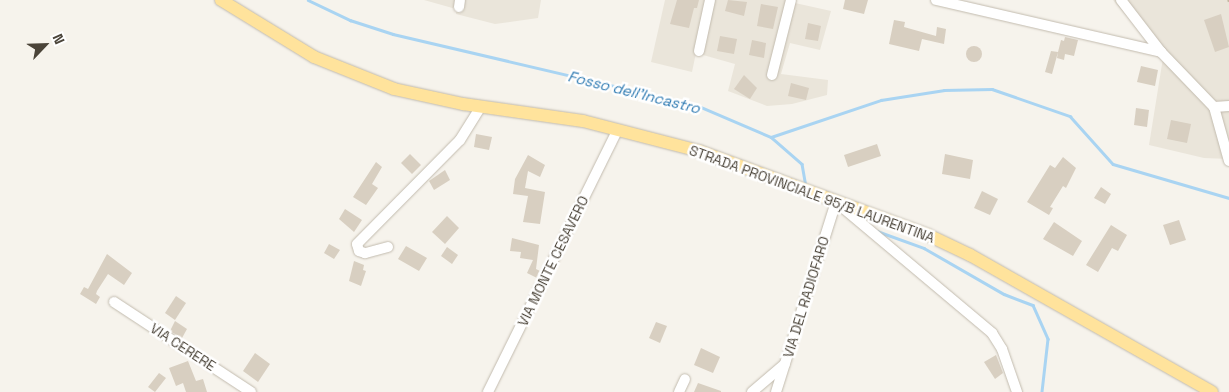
<!DOCTYPE html>
<style>
body{margin:0}
#map{position:relative;width:1229px;height:392px;overflow:hidden;background:#f6f3ec;font-family:"Space Grotesk",sans-serif}
div>[style]{position:absolute}
.residential>*{inset:0;background:#eae5da}
.stream>*{height:2.5px;margin:-1.25px;padding:0 1.25px;transform-origin:1.25px;border-radius:1.25px;background:#a9d4f2}
.building>*{inset:0;background:#d8cfc1}
.round{border-radius:50%}
.path>*{height:2px;margin-top:-1px;transform-origin:0;background:repeating-linear-gradient(90deg,#c4b79f 0 2.5px,transparent 0 5px)}
.roads{filter:drop-shadow(0 0 1px #c2bbae) drop-shadow(0 0 1px #c2bbae)}
.minor>*{height:10px;margin:-5px;padding:0 5px;transform-origin:5px;border-radius:5px;background:#fff}
.major>*{height:12px;margin:-6px;padding:0 6px;transform-origin:6px;border-radius:6px;background:#ffe39c}
span{translate:-50% -50%;white-space:nowrap;text-align:center;line-height:1.15;-webkit-text-stroke:5px #fff;paint-order:stroke}
.street-label{font-size:14px;color:#4b4439}
.water-label{font-size:15px;color:#2e7ab2;font-style:italic}
.north{position:absolute;left:20px;top:20px;width:50px;height:50px;-webkit-text-stroke:4px #fff;paint-order:stroke;rotate:66deg;font-size:14px;font-weight:700;line-height:20px;text-align:center;color:#4b4439}
.north::after{content:'';display:block;margin:auto;width:18px;height:22px;background:#4b4439;clip-path:polygon(50% 0,100% 100%,50% 72%,0 100%)}
</style>
<div id="map">
<div class="residential">
<div style="clip-path:polygon(424px 0,541px 0,538px 18px,495px 24px,456px 14px,456px 9px)"></div>
<div style="clip-path:polygon(665px 0,796px 0,795px 3px,831px 11px,820px 50px,790px 43px,781px 74px,828px 80px,827px 95px,792px 104px,767px 106px,728px 91px,735px 64px,696px 53px,692px 72px,651px 62px)"></div>
<div style="clip-path:polygon(1113px 0,1229px 0,1229px 159px,1204px 158px,1149px 145px,1163px 58px)"></div>
</div>
<div class="stream">
<div style="left:308px;top:0;width:47px;rotate:25.5deg"></div>
<div style="left:350px;top:20px;width:45px;rotate:18deg"></div>
<div style="left:393px;top:34px;width:311px;rotate:13.2deg"></div>
<div style="left:696px;top:105px;width:82px;rotate:23.1deg"></div>
<div style="left:771px;top:137px;width:116px;rotate:-18.6deg"></div>
<div style="left:881px;top:100px;width:64px;rotate:-9deg"></div>
<div style="left:944px;top:90px;width:48px;rotate:-1.2deg"></div>
<div style="left:992px;top:89px;width:83px;rotate:19.1deg"></div>
<div style="left:1070px;top:116px;width:64px;rotate:48.1deg"></div>
<div style="left:1113px;top:164px;width:121px;rotate:16.3deg"></div>
<div style="left:771px;top:137px;width:41px;rotate:41.1deg"></div>
<div style="left:802px;top:164px;width:22px;rotate:80deg"></div>
<div style="left:877px;top:231px;width:50px;rotate:19.9deg"></div>
<div style="left:924px;top:248px;width:92px;rotate:29.9deg"></div>
<div style="left:1004px;top:294px;width:31px;rotate:21deg"></div>
<div style="left:1033px;top:305px;width:37px;rotate:66deg"></div>
<div style="left:1048px;top:339px;width:53px;rotate:96.5deg"></div>
</div>
<div class="building">
<div style="clip-path:polygon(677px 0,699px 0,697px 8px,694px 8px,689px 28px,670px 24px)"></div>
<div style="clip-path:polygon(728px 0,747px 2px,744px 16px,725px 11px)"></div>
<div style="clip-path:polygon(845px 0,868px 0,864px 14px,843px 9px)"></div>
<div style="clip-path:polygon(761px 4px,778px 7px,773px 29px,757px 26px)"></div>
<div style="clip-path:polygon(1221px 14px,1229px 47px,1215px 52px,1204px 20px)"></div>
<div style="clip-path:polygon(894px 20px,905px 22px,904px 27px,936px 36px,937px 27px,946px 29px,944px 44px,922px 39px,919px 51px,889px 44px)"></div>
<div style="clip-path:polygon(808px 23px,821px 26px,818px 41px,805px 39px)"></div>
<div style="clip-path:polygon(720px 36px,737px 39px,734px 54px,717px 51px)"></div>
<div style="clip-path:polygon(1065px 37px,1078px 40px,1074px 56px,1065px 54px,1064px 60px,1057px 58px,1058px 52px,1052px 74px,1045px 72px,1051px 51px,1058px 52px,1061px 40px,1064px 41px)"></div>
<div style="clip-path:polygon(752px 40px,766px 43px,764px 58px,749px 55px)"></div>
<div class="round" style="left:966px;top:46px;width:16px;height:16px"></div>
<div style="clip-path:polygon(1141px 66px,1158px 70px,1155px 86px,1137px 82px)"></div>
<div style="clip-path:polygon(744px 75px,757px 88px,750px 99px,734px 89px)"></div>
<div style="clip-path:polygon(791px 83px,809px 88px,806px 100px,788px 96px)"></div>
<div style="clip-path:polygon(1136px 108px,1149px 110px,1147px 127px,1134px 125px)"></div>
<div style="clip-path:polygon(1171px 120px,1191px 124px,1187px 143px,1167px 139px)"></div>
<div style="clip-path:polygon(476px 134px,492px 137px,489px 150px,474px 147px)"></div>
<div style="clip-path:polygon(877px 144px,881px 156px,848px 167px,844px 155px)"></div>
<div style="clip-path:polygon(410px 154px,421px 165px,412px 174px,401px 163px)"></div>
<div style="clip-path:polygon(945px 154px,973px 160px,970px 179px,942px 174px)"></div>
<div style="clip-path:polygon(528px 155px,545px 165px,540px 177px,528px 171px,525px 188px,545px 192px,540px 224px,523px 222px,528px 196px,513px 194px,515px 179px)"></div>
<div style="clip-path:polygon(1063px 157px,1076px 168px,1066px 188px,1063px 186px,1050px 207px,1053px 208px,1049px 215px,1027px 202px,1050px 165px,1055px 168px)"></div>
<div style="clip-path:polygon(376px 162px,382px 167px,372px 184px,378px 188px,366px 205px,353px 197px)"></div>
<div style="clip-path:polygon(445px 170px,450px 180px,434px 190px,429px 181px)"></div>
<div style="clip-path:polygon(1101px 187px,1111px 194px,1105px 204px,1094px 198px)"></div>
<div style="clip-path:polygon(982px 191px,998px 199px,990px 215px,974px 208px)"></div>
<div style="clip-path:polygon(345px 209px,362px 220px,354px 232px,339px 219px)"></div>
<div style="clip-path:polygon(447px 216px,459px 228px,445px 244px,432px 232px)"></div>
<div style="clip-path:polygon(1179px 220px,1186px 240px,1170px 245px,1163px 225px)"></div>
<div style="clip-path:polygon(1054px 222px,1082px 241px,1073px 256px,1043px 239px)"></div>
<div style="clip-path:polygon(1111px 225px,1127px 235px,1118px 251px,1112px 248px,1098px 272px,1086px 265px)"></div>
<div style="clip-path:polygon(512px 238px,539px 245px,536px 269px,540px 271px,537px 278px,527px 273px,533px 260px,520px 258px,521px 252px,510px 251px)"></div>
<div style="clip-path:polygon(329px 244px,340px 250px,334px 259px,324px 253px)"></div>
<div style="clip-path:polygon(406px 246px,427px 258px,419px 271px,398px 259px)"></div>
<div style="clip-path:polygon(447px 247px,458px 255px,452px 264px,441px 256px)"></div>
<div style="clip-path:polygon(107px 254px,132px 273px,124px 285px,108px 274px,97px 291px,96px 294px,100px 297px,96px 304px,80px 294px,84px 287px,88px 289px)"></div>
<div style="clip-path:polygon(354px 261px,364px 265px,363px 270px,366px 271px,361px 286px,349px 281px)"></div>
<div style="clip-path:polygon(176px 296px,186px 303px,175px 320px,165px 313px)"></div>
<div style="clip-path:polygon(175px 321px,187px 329px,182px 338px,170px 331px)"></div>
<div style="clip-path:polygon(656px 322px,667px 326px,660px 343px,649px 338px)"></div>
<div style="clip-path:polygon(701px 348px,720px 357px,713px 373px,694px 365px)"></div>
<div style="clip-path:polygon(255px 353px,270px 364px,258px 382px,243px 371px)"></div>
<div style="clip-path:polygon(996px 355px,1003px 373px,995px 379px,984px 362px)"></div>
<div style="clip-path:polygon(188px 361px,196px 381px,203px 379px,207px 392px,186px 392px,183px 383px,176px 386px,169px 368px)"></div>
<div style="clip-path:polygon(159px 373px,166px 378px,155px 392px,148px 387px)"></div>
<div style="clip-path:polygon(698px 383px,721px 391px,721px 392px,694px 392px)"></div>
</div>
<div class="path">
<div style="left:1228px;top:0;width:2px;rotate:63deg"></div>
</div>
<div class="roads">
<div class="minor">
<div style="left:936px;top:0;width:231px;rotate:13deg"></div>
<div style="left:1121px;top:0;width:66px;rotate:52.4deg"></div>
<div style="left:1161px;top:52px;width:76px;rotate:46.1deg"></div>
<div style="left:1214px;top:107px;width:56px;rotate:74.5deg"></div>
<div style="left:459px;top:7px;width:7px;rotate:-82deg"></div>
<div style="left:699px;top:51px;width:52px;rotate:-77.8deg"></div>
<div style="left:772px;top:75px;width:77px;rotate:-75.8deg"></div>
<div style="left:1214px;top:107px;width:15px;rotate:-4deg"></div>
<div style="left:388px;top:247px;width:24px;rotate:165deg"></div>
<div style="left:365px;top:253px;width:6px;rotate:-162deg"></div>
<div style="left:359px;top:251px;width:7px;rotate:-106deg"></div>
<div style="left:357px;top:244px;width:146px;rotate:-45.3deg"></div>
<div style="left:460px;top:140px;width:39px;rotate:-58deg"></div>
<div style="left:114px;top:302px;width:164px;rotate:33.3deg"></div>
<div style="left:488px;top:392px;width:291px;rotate:-63.7deg"></div>
<div style="left:679px;top:392px;width:14px;rotate:-65deg"></div>
<div style="left:752px;top:392px;width:43px;rotate:-40.3deg"></div>
<div style="left:776px;top:392px;width:199px;rotate:-72.5deg"></div>
<div style="left:836px;top:202px;width:204px;rotate:40deg"></div>
<div style="left:992px;top:333px;width:19px;rotate:58deg"></div>
<div style="left:1002px;top:349px;width:46px;rotate:70.8deg"></div>
</div>
<div class="major">
<div style="left:221px;top:0;width:109px;rotate:31.5deg"></div>
<div style="left:314px;top:57px;width:86px;rotate:21.8deg"></div>
<div style="left:394px;top:89px;width:71px;rotate:12.3deg"></div>
<div style="left:463px;top:104px;width:121px;rotate:8.1deg"></div>
<div style="left:583px;top:121px;width:120px;rotate:14.5deg"></div>
<div style="left:699px;top:151px;width:244px;rotate:20.1deg"></div>
<div style="left:928px;top:235px;width:47px;rotate:25.5deg"></div>
<div style="left:970px;top:255px;width:278px;rotate:29.5deg"></div>
</div>
</div>
<div class="street-label">
<span style="left:812px;top:194px;rotate:20deg">STRADA PROVINCIALE 95/B LAURENTINA</span>
<span style="left:553px;top:261px;rotate:-64deg">VIA MONTE CESAVERO</span>
<span style="left:806px;top:297px;rotate:-73deg">VIA DEL RADIOFARO</span>
<span style="left:183px;top:347px;rotate:33deg">VIA CERERE</span>
</div>
<div class="water-label">
<span style="left:634px;top:92px;rotate:14deg">Fosso dell'Incastro</span>
</div>
<div class="north">N</div>
</div>
